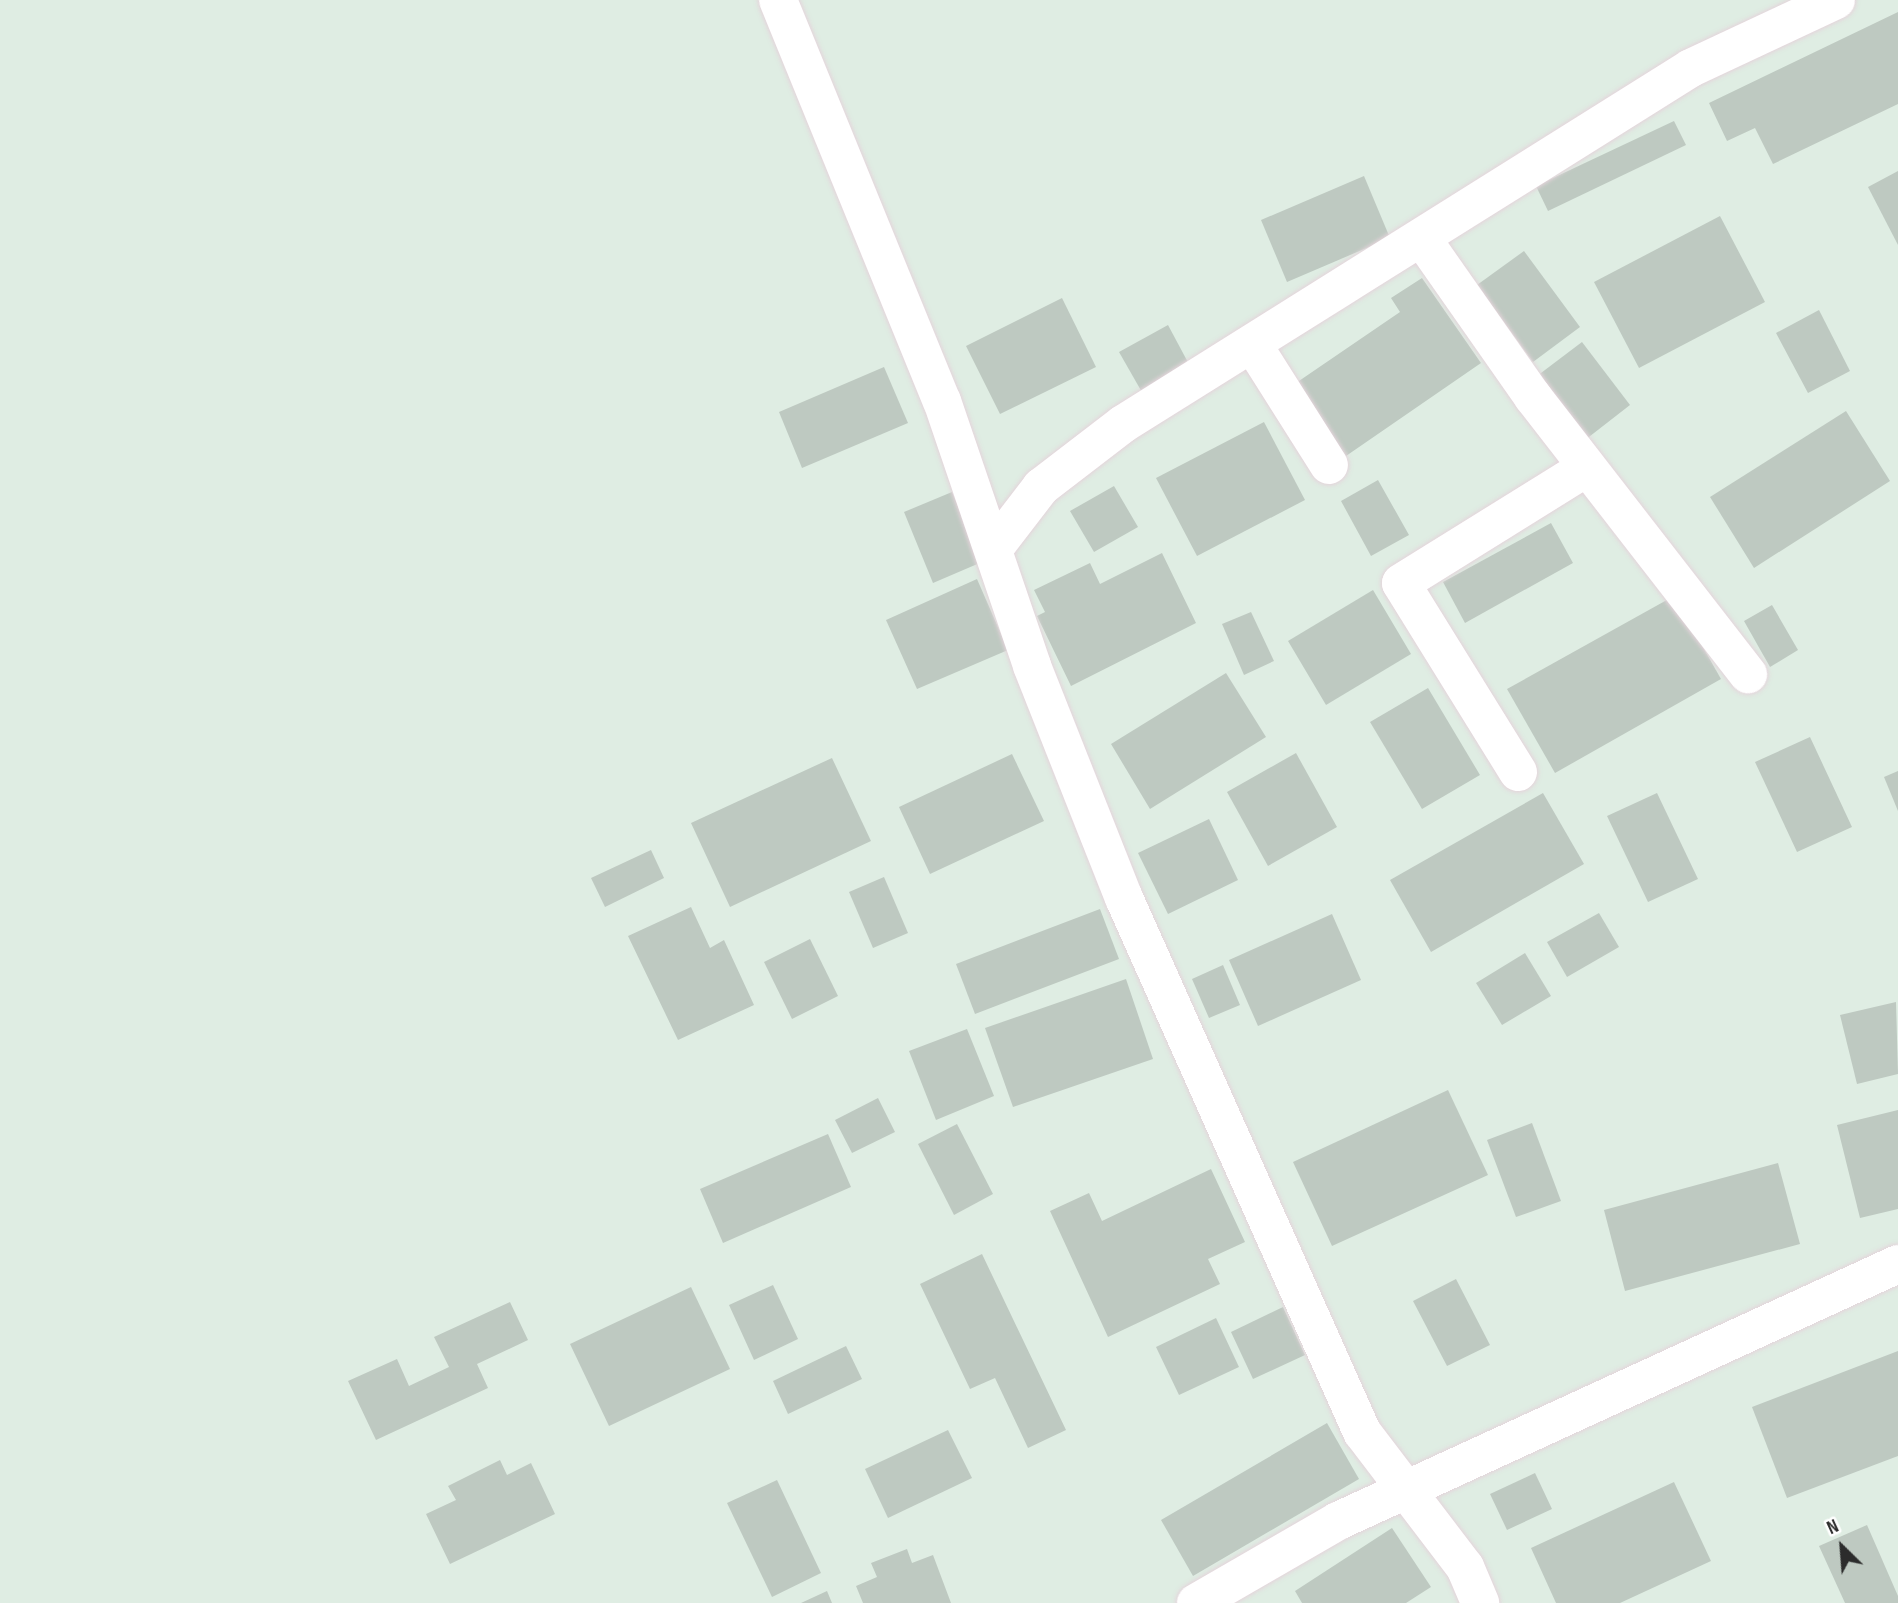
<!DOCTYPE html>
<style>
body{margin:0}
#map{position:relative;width:1898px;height:1603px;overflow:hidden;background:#dfede3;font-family:"Sofia Sans Condensed",sans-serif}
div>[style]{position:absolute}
.building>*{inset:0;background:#bec9c1}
.roads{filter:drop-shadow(0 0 2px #e4d4db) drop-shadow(0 0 2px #e4d4db)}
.minor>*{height:38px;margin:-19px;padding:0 19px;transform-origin:19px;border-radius:19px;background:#fff}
span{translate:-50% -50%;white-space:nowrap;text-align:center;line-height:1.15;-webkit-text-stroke:7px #fff;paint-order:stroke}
.north{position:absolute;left:1807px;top:1512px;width:70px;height:70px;-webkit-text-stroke:5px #fff;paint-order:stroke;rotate:335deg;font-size:19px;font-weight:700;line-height:28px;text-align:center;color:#2c2c2c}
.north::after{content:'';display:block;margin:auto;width:24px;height:32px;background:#2c2c2c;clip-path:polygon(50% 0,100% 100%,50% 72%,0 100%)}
</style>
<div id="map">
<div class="building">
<div style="clip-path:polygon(1898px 12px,1898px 104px,1773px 164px,1755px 128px,1727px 141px,1709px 103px)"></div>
<div style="clip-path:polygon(1674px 121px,1686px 145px,1548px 211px,1536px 186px)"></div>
<div style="clip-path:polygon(1898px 171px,1898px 245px,1868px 187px)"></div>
<div style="clip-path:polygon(1364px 176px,1390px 238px,1287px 282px,1261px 220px)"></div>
<div style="clip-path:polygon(1720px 216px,1765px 302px,1639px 368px,1594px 282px)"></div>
<div style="clip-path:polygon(1524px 251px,1580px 327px,1533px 362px,1477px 285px)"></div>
<div style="clip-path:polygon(1422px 278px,1481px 363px,1346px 456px,1296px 383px,1400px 312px,1391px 298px)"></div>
<div style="clip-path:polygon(1062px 298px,1096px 367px,1000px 414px,966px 346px)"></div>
<div style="clip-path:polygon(1819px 310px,1850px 371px,1808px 393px,1776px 333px)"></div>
<div style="clip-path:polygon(1168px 325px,1191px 368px,1143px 394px,1119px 352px)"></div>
<div style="clip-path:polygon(1582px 342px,1630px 405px,1585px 440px,1537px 376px)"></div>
<div style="clip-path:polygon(884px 367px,908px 423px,802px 468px,779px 412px)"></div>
<div style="clip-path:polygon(1846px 411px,1890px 481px,1754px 568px,1710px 497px)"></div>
<div style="clip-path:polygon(1264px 422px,1305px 500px,1197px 556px,1156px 478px)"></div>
<div style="clip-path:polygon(1378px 480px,1409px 535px,1371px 556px,1341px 501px)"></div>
<div style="clip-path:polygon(1114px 486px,1138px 527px,1094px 552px,1070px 511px)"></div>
<div style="clip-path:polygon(952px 492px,982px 562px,933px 583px,904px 512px)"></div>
<div style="clip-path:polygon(1551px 523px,1573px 563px,1465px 623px,1443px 582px)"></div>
<div style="clip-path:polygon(1162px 553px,1196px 623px,1071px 686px,1037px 616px,1045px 612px,1034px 590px,1090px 563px,1100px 584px)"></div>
<div style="clip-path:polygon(977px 579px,1008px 650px,917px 689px,886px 620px)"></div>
<div style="clip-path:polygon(1373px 590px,1411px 654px,1326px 705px,1288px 641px)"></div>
<div style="clip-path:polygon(1674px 596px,1721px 679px,1555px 773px,1507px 689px)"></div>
<div style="clip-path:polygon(1772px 605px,1798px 650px,1770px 667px,1744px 621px)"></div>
<div style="clip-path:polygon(1251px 612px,1274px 661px,1244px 675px,1222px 624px)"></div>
<div style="clip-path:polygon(1226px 673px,1266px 737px,1150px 809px,1111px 744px)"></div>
<div style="clip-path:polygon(1428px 688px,1480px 775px,1422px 809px,1370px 722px)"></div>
<div style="clip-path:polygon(1810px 737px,1852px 827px,1797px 852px,1755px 762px)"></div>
<div style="clip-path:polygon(1296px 753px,1337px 827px,1268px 866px,1227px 792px)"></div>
<div style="clip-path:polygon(1012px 754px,1044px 821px,930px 874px,899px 807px)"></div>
<div style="clip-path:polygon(832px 758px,871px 841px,730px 907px,691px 823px)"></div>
<div style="clip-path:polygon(1898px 771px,1898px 811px,1884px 777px)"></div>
<div style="clip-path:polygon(1543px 793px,1584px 864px,1431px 952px,1390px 880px)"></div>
<div style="clip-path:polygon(1657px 793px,1698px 879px,1648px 902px,1607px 816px)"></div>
<div style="clip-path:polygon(1209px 819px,1238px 880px,1168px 914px,1138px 853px)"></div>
<div style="clip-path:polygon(651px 850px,664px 878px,605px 907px,591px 878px)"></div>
<div style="clip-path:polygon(884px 877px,908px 933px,873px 948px,849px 892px)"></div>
<div style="clip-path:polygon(691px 907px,710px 948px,724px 940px,754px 1005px,678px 1040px,628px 936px)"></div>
<div style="clip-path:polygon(1100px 909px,1119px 959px,975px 1014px,956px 964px)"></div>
<div style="clip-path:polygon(1599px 913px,1619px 947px,1567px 977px,1547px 942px)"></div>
<div style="clip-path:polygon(1332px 914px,1361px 980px,1258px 1026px,1229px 960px)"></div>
<div style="clip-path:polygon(810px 939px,838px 996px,792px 1019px,764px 962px)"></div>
<div style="clip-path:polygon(1525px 953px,1551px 996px,1502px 1025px,1476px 983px)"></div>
<div style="clip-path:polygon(1223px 965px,1240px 1005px,1209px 1018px,1192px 979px)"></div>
<div style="clip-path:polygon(1126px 979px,1153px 1059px,1013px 1107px,985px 1028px)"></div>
<div style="clip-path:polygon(1896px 1002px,1898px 1074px,1857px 1084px,1840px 1015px)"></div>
<div style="clip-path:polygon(967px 1029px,994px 1096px,936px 1120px,909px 1051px)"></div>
<div style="clip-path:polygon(1448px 1090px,1488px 1175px,1332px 1246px,1293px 1162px)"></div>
<div style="clip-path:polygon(878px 1098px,895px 1132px,852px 1153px,835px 1120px)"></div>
<div style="clip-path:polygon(1898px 1110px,1898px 1209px,1860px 1218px,1837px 1125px)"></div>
<div style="clip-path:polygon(1532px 1123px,1561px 1201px,1516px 1217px,1487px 1140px)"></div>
<div style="clip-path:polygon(957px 1124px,993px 1194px,954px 1215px,918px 1144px)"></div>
<div style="clip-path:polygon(828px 1134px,851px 1187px,723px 1243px,700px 1189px)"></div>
<div style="clip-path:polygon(1778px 1163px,1800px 1244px,1625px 1291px,1604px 1210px)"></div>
<div style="clip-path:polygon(1211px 1169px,1245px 1242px,1208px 1259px,1220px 1284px,1108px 1337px,1050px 1211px,1089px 1193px,1102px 1221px)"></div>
<div style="clip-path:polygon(982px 1254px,1066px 1430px,1028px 1448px,995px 1378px,970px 1389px,920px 1284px)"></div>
<div style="clip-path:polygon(1456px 1279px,1490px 1345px,1447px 1366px,1413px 1301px)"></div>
<div style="clip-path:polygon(773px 1285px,798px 1339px,754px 1360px,729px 1305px)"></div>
<div style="clip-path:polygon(691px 1287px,730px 1369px,609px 1426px,570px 1344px)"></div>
<div style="clip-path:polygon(510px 1302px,528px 1340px,477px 1364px,488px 1388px,376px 1440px,348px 1381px,397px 1359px,409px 1386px,449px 1367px,434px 1337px)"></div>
<div style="clip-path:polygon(1283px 1307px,1305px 1355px,1253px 1379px,1231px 1332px)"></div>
<div style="clip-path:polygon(1216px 1318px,1239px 1367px,1179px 1395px,1156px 1347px)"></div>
<div style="clip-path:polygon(846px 1346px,862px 1379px,788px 1414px,773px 1381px)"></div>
<div style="clip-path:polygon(1898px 1351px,1898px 1456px,1787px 1498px,1752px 1407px)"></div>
<div style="clip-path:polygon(1327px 1423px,1359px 1479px,1193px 1576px,1161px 1520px)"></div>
<div style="clip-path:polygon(948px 1430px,972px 1478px,888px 1518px,865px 1469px)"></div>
<div style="clip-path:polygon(500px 1460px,507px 1475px,531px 1463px,555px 1514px,450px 1564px,426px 1514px,456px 1500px,448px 1486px)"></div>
<div style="clip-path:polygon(1535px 1473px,1552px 1509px,1507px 1530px,1490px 1494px)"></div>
<div style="clip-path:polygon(777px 1480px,821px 1573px,772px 1597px,727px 1503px)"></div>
<div style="clip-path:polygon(1674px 1482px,1711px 1561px,1620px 1603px,1556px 1603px,1531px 1548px)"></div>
<div style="clip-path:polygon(1867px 1525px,1898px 1596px,1898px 1603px,1845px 1603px,1819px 1546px)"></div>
<div style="clip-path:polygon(1392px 1528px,1431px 1587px,1406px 1603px,1302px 1603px,1295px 1591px)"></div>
<div style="clip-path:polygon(907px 1549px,912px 1563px,933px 1555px,951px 1603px,863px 1603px,856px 1586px,877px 1577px,871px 1563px)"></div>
<div style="clip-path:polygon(827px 1591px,832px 1603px,801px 1603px)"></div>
</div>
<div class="roads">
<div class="minor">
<div style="left:778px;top:0;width:433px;rotate:67.8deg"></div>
<div style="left:942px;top:401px;width:280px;rotate:71.2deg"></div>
<div style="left:1032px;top:666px;width:250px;rotate:68.4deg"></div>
<div style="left:1124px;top:898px;width:585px;rotate:65.98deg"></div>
<div style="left:1362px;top:1432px;width:170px;rotate:52.7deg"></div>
<div style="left:1465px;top:1567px;width:39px;rotate:67deg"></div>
<div style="left:1423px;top:240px;width:192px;rotate:55deg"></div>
<div style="left:1533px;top:397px;width:351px;rotate:52.2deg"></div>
<div style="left:1253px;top:345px;width:142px;rotate:57.7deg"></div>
<div style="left:995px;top:547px;width:76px;rotate:-52.5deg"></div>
<div style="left:1041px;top:487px;width:103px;rotate:-37.5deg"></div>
<div style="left:1123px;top:424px;width:670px;rotate:-32.08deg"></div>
<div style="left:1691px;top:68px;width:160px;rotate:-25.1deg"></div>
<div style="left:1518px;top:772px;width:222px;rotate:-121.8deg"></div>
<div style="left:1401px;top:583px;width:219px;rotate:-31.9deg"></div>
<div style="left:1196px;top:1603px;width:164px;rotate:-30deg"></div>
<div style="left:1338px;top:1521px;width:616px;rotate:-24.65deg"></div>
</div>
</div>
<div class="north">N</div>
</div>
